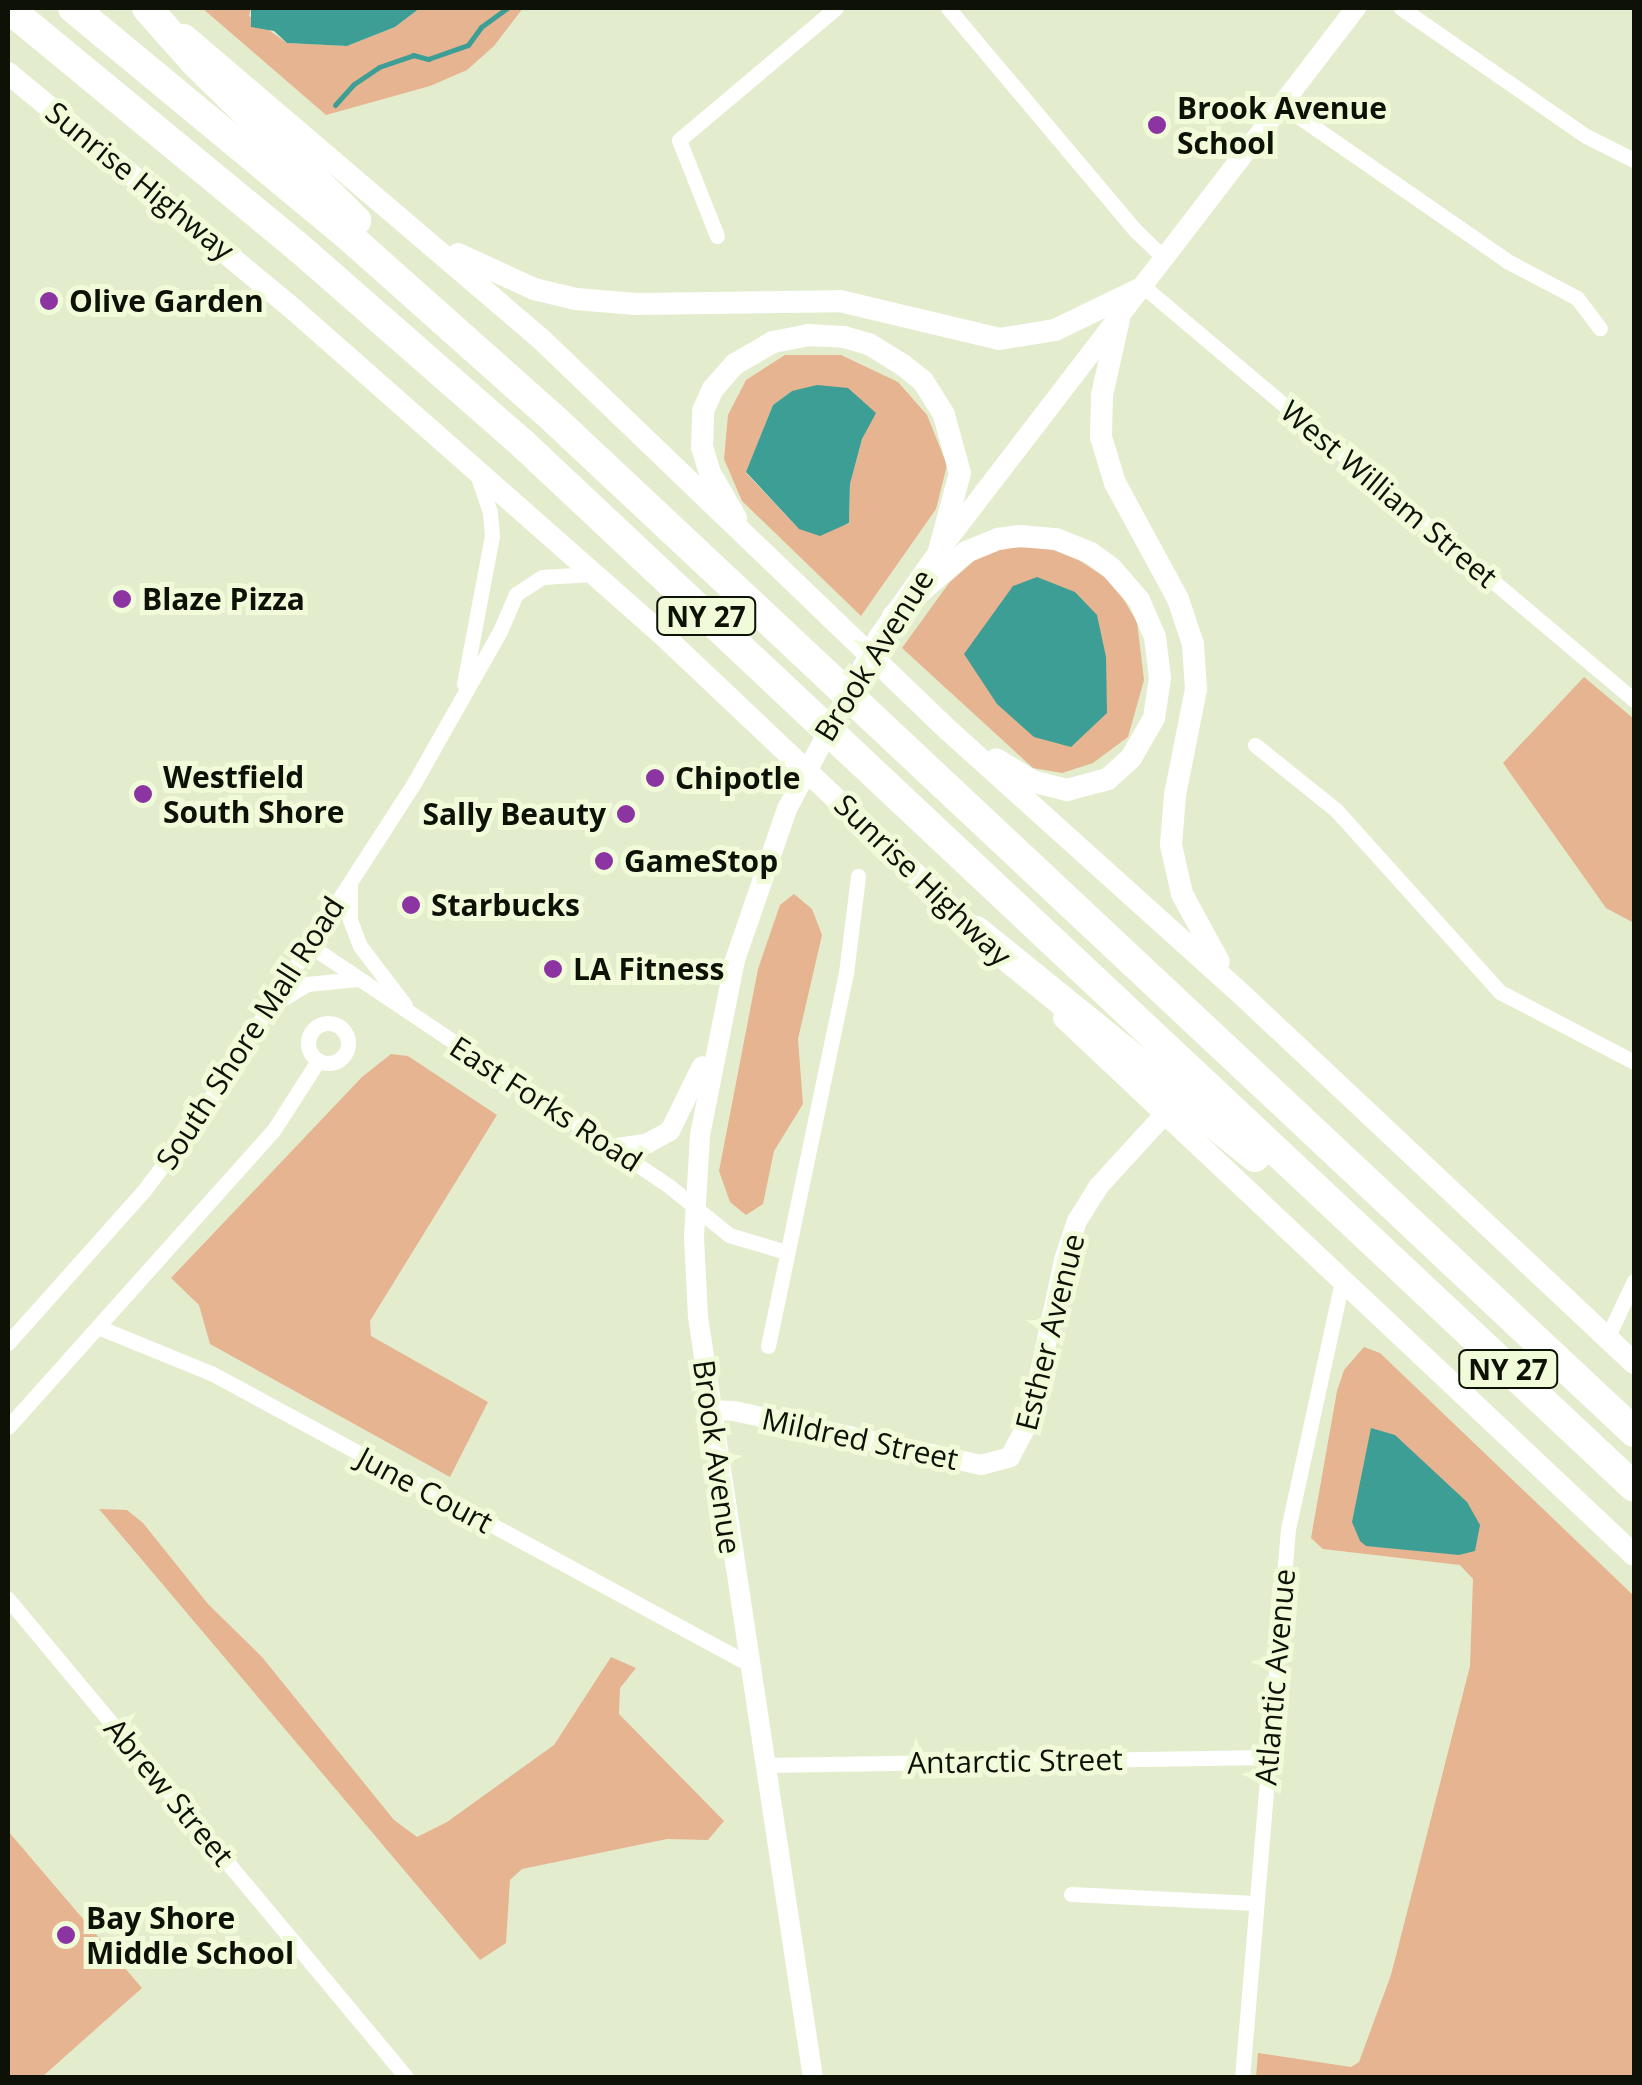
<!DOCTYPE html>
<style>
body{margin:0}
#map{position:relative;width:1642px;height:2085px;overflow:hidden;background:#e3edcd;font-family:"Open Sans",sans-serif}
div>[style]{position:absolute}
.green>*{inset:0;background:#e6b491}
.water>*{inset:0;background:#3d9e95}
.stream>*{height:5px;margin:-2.5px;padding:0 2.5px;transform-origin:2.5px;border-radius:2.5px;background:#3d9e95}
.minor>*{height:15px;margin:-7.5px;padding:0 7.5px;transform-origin:7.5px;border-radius:7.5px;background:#fff}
.minor>.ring{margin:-7.5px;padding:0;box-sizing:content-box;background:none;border:15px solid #fff;border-radius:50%}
.tertiary>*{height:20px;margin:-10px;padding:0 10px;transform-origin:10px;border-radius:10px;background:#fff}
.secondary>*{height:22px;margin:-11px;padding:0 11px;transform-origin:11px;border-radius:11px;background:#fff}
.motorway>*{height:30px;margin:-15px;padding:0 15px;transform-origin:15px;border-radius:15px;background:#fff}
.dots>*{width:28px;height:28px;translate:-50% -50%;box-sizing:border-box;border:5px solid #f0fbda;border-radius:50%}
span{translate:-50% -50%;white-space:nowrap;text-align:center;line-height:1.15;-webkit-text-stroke:10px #f0fbda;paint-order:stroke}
.shield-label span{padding:2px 8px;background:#f0fbda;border:2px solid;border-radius:8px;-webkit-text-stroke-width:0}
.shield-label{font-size:28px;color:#0e1106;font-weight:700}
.poi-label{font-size:30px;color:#0e1106;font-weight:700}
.left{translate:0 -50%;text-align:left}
.right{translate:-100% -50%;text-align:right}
.street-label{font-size:30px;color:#0e1106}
.frame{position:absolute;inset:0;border:10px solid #0e1106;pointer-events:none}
</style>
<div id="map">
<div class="green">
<div style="clip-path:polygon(202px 8px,251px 8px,249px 16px,287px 43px,347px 46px,395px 27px,420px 8px,523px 8px,494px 46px,467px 70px,430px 86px,326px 115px)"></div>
<div style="clip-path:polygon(evenodd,785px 355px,841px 355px,898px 382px,927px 415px,947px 465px,936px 509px,861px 616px,742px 501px,724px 459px,728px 415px,746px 380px,785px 355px,792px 391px,875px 412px,862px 439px,850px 484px,849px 524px,799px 529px,746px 473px,773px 405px,792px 391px)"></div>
<div style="clip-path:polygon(1057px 546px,1114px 583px,1137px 622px,1144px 680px,1128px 737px,1093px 763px,1062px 773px,1033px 768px,902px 648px,949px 583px,975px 560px,1001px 548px)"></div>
<div style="clip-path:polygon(1584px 677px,1634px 719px,1634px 923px,1606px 908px,1503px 763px)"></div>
<div style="clip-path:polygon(794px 894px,812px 909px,822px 935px,798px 1039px,803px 1104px,774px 1151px,763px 1204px,746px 1215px,730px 1202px,719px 1171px,758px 969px,780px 905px)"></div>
<div style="clip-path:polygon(391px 1054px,408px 1056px,497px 1115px,370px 1321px,371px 1336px,488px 1402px,450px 1477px,210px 1344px,199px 1305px,171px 1278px,362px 1077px)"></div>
<div style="clip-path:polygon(1364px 1347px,1380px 1353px,1634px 1596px,1634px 2077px,1256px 2078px,1258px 2053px,1351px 2067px,1359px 2062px,1391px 1975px,1470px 1666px,1473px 1579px,1460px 1565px,1323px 1549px,1311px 1538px,1337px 1391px,1344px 1370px)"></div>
<div style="clip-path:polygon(99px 1509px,127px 1510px,143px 1523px,208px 1604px,262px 1657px,394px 1820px,417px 1837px,447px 1822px,554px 1745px,611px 1657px,636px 1668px,620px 1688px,619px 1714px,724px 1821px,708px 1840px,667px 1839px,522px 1869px,510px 1880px,506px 1943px,480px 1960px)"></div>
<div style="clip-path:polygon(8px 1831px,142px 1988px,42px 2077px,8px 2077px)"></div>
</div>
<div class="water">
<div style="clip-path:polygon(251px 8px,420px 8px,395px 27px,347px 46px,287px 43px,274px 31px,251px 27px)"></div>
<div style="clip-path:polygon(817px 385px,848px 388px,876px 413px,862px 439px,850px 484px,849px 523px,820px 536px,799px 529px,746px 472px,773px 405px,792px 391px)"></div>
<div style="clip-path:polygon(1037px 577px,1075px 592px,1097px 615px,1106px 657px,1107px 713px,1071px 747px,1034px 737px,997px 704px,964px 654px,1013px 586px)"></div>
<div style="clip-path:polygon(1371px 1428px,1395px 1435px,1467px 1502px,1480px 1525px,1475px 1551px,1459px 1555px,1366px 1546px,1360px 1541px,1352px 1522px)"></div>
</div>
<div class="stream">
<div style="left:335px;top:105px;width:28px;rotate:-48deg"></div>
<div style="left:354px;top:84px;width:30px;rotate:-34deg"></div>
<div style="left:379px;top:67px;width:36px;rotate:-19deg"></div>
<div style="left:413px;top:55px;width:16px;rotate:15deg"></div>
<div style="left:428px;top:59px;width:42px;rotate:-19.3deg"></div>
<div style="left:468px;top:45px;width:22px;rotate:-54deg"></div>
<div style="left:481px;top:27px;width:32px;rotate:-36deg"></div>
</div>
<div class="minor">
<div style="left:948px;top:8px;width:292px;rotate:49.9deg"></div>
<div style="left:1136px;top:231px;width:40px;rotate:44deg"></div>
<div style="left:1401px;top:8px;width:225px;rotate:34.7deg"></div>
<div style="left:1586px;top:136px;width:54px;rotate:26.6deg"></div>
<div style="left:1282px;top:105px;width:274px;rotate:34.7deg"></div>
<div style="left:1507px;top:261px;width:79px;rotate:27.9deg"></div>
<div style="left:1577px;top:298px;width:38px;rotate:53deg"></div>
<div style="left:717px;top:236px;width:103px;rotate:-111.6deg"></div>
<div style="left:679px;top:140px;width:205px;rotate:-40.1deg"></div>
<div style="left:1144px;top:287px;width:641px;rotate:40.13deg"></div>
<div style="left:464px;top:684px;width:151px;rotate:-79.3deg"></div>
<div style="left:492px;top:536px;width:24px;rotate:-95deg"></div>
<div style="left:490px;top:512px;width:37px;rotate:-109deg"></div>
<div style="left:1255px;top:745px;width:104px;rotate:38.7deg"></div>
<div style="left:1336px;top:810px;width:245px;rotate:48deg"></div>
<div style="left:1500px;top:992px;width:151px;rotate:27.6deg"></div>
<div style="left:350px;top:885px;width:35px;rotate:90deg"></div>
<div style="left:350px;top:920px;width:28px;rotate:69deg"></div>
<div style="left:360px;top:946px;width:74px;rotate:52.7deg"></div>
<div style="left:309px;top:945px;width:433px;rotate:33.8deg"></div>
<div style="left:669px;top:1186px;width:77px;rotate:39.2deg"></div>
<div style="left:729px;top:1235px;width:59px;rotate:16.6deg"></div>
<div style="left:277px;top:1002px;width:35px;rotate:-31deg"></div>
<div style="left:307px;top:984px;width:51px;rotate:-5.6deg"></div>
<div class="ring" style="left:308px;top:1023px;width:25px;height:25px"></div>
<div style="left:98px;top:1327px;width:124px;rotate:22.2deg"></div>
<div style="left:213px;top:1374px;width:607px;rotate:28.42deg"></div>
<div style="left:1607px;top:1338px;width:63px;rotate:-64.7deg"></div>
<div style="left:8px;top:1343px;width:206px;rotate:-48.3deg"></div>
<div style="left:145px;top:1189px;width:73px;rotate:-52.8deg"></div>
<div style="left:189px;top:1131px;width:414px;rotate:-57.1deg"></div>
<div style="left:414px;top:783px;width:175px;rotate:-60.5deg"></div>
<div style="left:500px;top:631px;width:40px;rotate:-66.6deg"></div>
<div style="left:516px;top:594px;width:31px;rotate:-33deg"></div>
<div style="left:542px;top:577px;width:52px;rotate:-3.3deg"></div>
<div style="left:768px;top:1346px;width:381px;rotate:-78.2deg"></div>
<div style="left:846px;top:973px;width:98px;rotate:-82.9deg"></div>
<div style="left:8px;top:1427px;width:397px;rotate:-48.2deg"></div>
<div style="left:273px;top:1131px;width:83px;rotate:-57.3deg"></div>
<div style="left:8px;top:1599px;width:623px;rotate:50.21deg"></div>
<div style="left:764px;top:1765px;width:503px;rotate:-0.91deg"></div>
<div style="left:1071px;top:1894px;width:184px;rotate:2.8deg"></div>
<div style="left:1242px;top:2078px;width:551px;rotate:-85.21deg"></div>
<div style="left:1288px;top:1529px;width:254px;rotate:-77.7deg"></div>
</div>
<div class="tertiary">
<div style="left:612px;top:1149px;width:36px;rotate:-9deg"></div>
<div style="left:648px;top:1143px;width:25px;rotate:-29deg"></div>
<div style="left:670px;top:1131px;width:72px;rotate:-63.8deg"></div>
<div style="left:709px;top:1410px;width:25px;rotate:2deg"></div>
<div style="left:734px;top:1411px;width:253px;rotate:12.3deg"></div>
<div style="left:981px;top:1465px;width:30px;rotate:-15deg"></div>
<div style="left:1010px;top:1457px;width:43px;rotate:-62.2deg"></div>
<div style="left:1030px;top:1419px;width:163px;rotate:-77.9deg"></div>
<div style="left:1064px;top:1260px;width:41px;rotate:-71.6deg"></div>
<div style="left:1077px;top:1221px;width:40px;rotate:-58deg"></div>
<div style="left:1098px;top:1187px;width:99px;rotate:-47.5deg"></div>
<div style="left:813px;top:2078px;width:770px;rotate:-98.59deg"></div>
<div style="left:698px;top:1317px;width:80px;rotate:-92.9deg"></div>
<div style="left:694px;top:1237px;width:102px;rotate:-86.6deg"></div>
<div style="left:700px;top:1135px;width:178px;rotate:-78.7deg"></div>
<div style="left:735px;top:960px;width:160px;rotate:-71deg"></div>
<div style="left:787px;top:809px;width:196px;rotate:-62deg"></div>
<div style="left:879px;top:636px;width:104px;rotate:-54.8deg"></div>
<div style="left:939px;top:551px;width:685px;rotate:-52.48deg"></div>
</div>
<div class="secondary">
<div style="left:185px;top:35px;width:468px;rotate:40.5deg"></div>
<div style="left:541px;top:339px;width:563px;rotate:43.85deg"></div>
<div style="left:947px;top:729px;width:390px;rotate:42deg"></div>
<div style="left:1237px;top:990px;width:545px;rotate:43.21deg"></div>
<div style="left:8px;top:73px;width:369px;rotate:39.6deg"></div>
<div style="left:292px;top:308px;width:499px;rotate:41.4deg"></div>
<div style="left:666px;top:638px;width:438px;rotate:43.4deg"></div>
<div style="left:458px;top:254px;width:84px;rotate:24.7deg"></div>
<div style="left:534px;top:289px;width:43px;rotate:13.4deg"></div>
<div style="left:576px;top:299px;width:60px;rotate:4.8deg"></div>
<div style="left:636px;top:304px;width:204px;rotate:-0.8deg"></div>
<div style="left:840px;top:301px;width:163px;rotate:13.4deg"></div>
<div style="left:999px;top:339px;width:57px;rotate:-9.1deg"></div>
<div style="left:1055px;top:330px;width:99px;rotate:-25.8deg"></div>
<div style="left:1119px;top:319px;width:78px;rotate:102.6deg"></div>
<div style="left:1102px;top:395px;width:42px;rotate:91.4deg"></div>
<div style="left:1101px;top:437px;width:48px;rotate:73.1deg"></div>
<div style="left:1115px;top:483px;width:132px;rotate:61.5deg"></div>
<div style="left:1178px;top:599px;width:47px;rotate:71.6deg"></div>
<div style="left:1193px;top:644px;width:45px;rotate:86.2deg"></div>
<div style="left:1196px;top:689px;width:108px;rotate:101.2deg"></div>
<div style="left:1175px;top:795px;width:50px;rotate:94.6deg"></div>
<div style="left:1171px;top:845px;width:50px;rotate:77.3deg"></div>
<div style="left:1182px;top:894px;width:77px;rotate:61.4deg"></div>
<div style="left:736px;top:518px;width:52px;rotate:-120deg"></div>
<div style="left:710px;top:473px;width:27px;rotate:-107deg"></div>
<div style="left:702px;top:447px;width:36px;rotate:-88deg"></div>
<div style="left:703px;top:411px;width:24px;rotate:-66deg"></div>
<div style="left:713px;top:389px;width:33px;rotate:-49deg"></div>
<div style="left:735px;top:364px;width:44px;rotate:-30.1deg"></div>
<div style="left:773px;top:342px;width:36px;rotate:-11deg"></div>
<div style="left:808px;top:335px;width:36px;rotate:3deg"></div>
<div style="left:844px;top:337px;width:26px;rotate:16deg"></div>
<div style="left:869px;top:344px;width:40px;rotate:32deg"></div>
<div style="left:903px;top:365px;width:26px;rotate:39deg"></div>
<div style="left:923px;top:381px;width:40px;rotate:58deg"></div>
<div style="left:944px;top:415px;width:60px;rotate:74.6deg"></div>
<div style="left:960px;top:473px;width:81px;rotate:105.1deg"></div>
<div style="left:893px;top:616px;width:97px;rotate:-41.2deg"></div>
<div style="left:966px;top:552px;width:35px;rotate:-22deg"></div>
<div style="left:998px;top:539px;width:22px;rotate:-8deg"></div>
<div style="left:1020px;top:536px;width:36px;rotate:5deg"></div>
<div style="left:1056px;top:539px;width:38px;rotate:22deg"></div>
<div style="left:1091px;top:553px;width:26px;rotate:37deg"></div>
<div style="left:1112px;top:569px;width:41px;rotate:48.9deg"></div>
<div style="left:1139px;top:600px;width:40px;rotate:66.6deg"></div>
<div style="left:1155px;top:637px;width:41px;rotate:83deg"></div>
<div style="left:1160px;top:678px;width:40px;rotate:98.5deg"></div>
<div style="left:1154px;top:718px;width:46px;rotate:119.9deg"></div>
<div style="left:1131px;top:758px;width:31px;rotate:138deg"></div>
<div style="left:1108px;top:779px;width:42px;rotate:165deg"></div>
<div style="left:1067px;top:790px;width:34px;rotate:-166deg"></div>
<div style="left:1034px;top:782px;width:44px;rotate:-148.8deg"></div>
<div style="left:1064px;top:1018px;width:783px;rotate:43.29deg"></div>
</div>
<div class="motorway">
<div style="left:8px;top:8px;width:376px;rotate:39.5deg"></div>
<div style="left:298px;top:247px;width:300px;rotate:41.2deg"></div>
<div style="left:524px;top:445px;width:1522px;rotate:43.19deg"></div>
<div style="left:73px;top:8px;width:352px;rotate:39.6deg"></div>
<div style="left:344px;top:232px;width:284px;rotate:41.7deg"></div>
<div style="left:556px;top:421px;width:1478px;rotate:43.16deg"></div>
<div style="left:147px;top:8px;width:72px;rotate:48.4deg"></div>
<div style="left:195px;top:62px;width:226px;rotate:44.5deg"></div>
<div style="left:976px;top:931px;width:359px;rotate:39deg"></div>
</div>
<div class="dots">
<div style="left:1157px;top:125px;background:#8c35a2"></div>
<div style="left:49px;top:301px;background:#8c35a2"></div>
<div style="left:122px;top:599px;background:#8c35a2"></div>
<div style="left:655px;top:778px;background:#8c35a2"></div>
<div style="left:143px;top:794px;background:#8c35a2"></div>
<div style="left:626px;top:814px;background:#8c35a2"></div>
<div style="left:604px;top:861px;background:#8c35a2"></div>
<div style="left:411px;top:905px;background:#8c35a2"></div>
<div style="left:553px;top:969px;background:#8c35a2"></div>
<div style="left:66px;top:1935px;background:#8c35a2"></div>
</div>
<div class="shield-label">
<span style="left:706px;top:616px">NY 27</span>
<span style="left:1508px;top:1369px">NY 27</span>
</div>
<div class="poi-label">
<span class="left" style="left:1177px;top:125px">Brook Avenue<br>School</span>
<span class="left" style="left:69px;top:301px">Olive Garden</span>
<span class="left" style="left:142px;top:599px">Blaze Pizza</span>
<span class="left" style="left:163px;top:794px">Westfield<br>South Shore</span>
<span class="left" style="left:675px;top:778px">Chipotle</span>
<span class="right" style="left:606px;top:814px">Sally Beauty</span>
<span class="left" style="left:624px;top:861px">GameStop</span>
<span class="left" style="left:431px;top:905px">Starbucks</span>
<span class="left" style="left:573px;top:969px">LA Fitness</span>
<span class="left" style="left:86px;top:1935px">Bay Shore<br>Middle School</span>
</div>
<div class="street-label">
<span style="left:140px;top:181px;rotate:39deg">Sunrise Highway</span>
<span style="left:1389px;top:494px;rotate:40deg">West William Street</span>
<span style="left:874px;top:655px;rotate:-58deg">Brook Avenue</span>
<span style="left:923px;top:880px;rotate:44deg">Sunrise Highway</span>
<span style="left:250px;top:1033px;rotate:-57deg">South Shore Mall Road</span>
<span style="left:546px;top:1104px;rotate:33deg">East Forks Road</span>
<span style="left:1050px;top:1332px;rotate:-76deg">Esther Avenue</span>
<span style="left:860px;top:1439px;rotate:12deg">Mildred Street</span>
<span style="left:717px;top:1457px;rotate:82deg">Brook Avenue</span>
<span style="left:425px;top:1490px;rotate:28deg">June Court</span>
<span style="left:1275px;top:1677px;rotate:-85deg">Atlantic Avenue</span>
<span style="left:1015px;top:1761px;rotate:-1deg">Antarctic Street</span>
<span style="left:169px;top:1792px;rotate:50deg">Abrew Street</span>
</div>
<div class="frame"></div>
</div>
